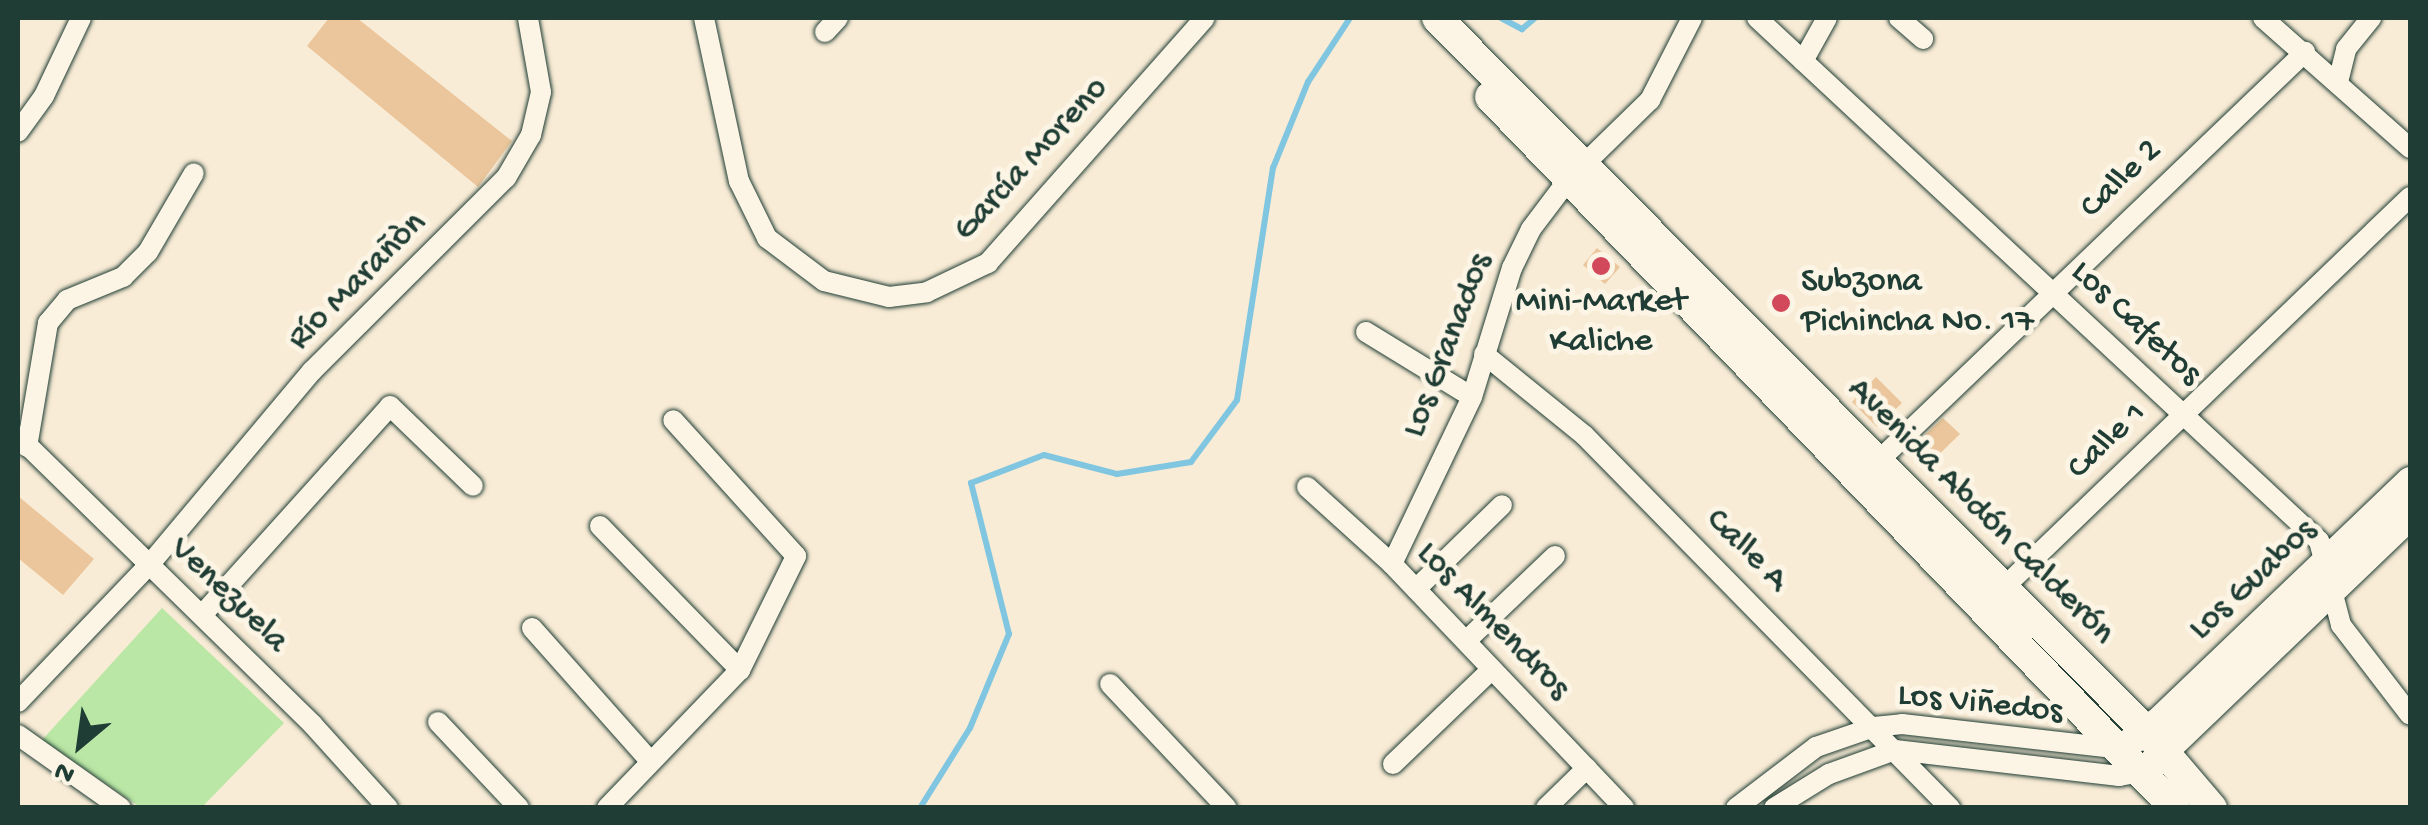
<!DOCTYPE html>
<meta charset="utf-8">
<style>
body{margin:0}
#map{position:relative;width:2428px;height:825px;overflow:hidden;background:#f9ecd6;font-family:"Gochi Hand",sans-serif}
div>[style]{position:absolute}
.green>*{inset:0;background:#bae7a5}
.stream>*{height:6px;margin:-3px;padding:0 3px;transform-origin:3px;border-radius:3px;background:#80c6e0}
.building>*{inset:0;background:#ebc69c}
.roads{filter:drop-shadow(0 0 2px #1f3d34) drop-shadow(0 0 2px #1f3d34)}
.minor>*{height:20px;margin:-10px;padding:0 10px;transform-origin:10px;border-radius:10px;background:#fcf5e5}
.tertiary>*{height:28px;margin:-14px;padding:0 14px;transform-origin:14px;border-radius:14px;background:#fcf5e5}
.secondary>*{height:30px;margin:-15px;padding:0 15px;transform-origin:15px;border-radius:15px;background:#fcf5e5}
.dots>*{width:28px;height:28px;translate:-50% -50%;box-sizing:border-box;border:5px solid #fcf5e5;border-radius:50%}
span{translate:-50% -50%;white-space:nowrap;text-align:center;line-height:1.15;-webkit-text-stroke:10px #fcf5e5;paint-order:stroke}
.street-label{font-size:35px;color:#1f3d34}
.poi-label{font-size:35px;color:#1f3d34}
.left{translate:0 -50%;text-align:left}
.frame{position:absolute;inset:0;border:20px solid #1f3d34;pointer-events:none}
.north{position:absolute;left:30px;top:695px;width:100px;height:100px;-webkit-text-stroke:8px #fcf5e5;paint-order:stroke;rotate:209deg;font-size:28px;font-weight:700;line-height:40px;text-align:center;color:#1f3d34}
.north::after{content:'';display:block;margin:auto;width:35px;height:45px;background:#1f3d34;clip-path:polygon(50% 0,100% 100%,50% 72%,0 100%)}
</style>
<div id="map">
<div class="green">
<div style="clip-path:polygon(162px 608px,284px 723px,202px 807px,140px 807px,42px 740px)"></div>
</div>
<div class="stream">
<div style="left:1501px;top:18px;width:24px;rotate:28deg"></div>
<div style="left:1522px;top:29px;width:17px;rotate:-40deg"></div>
<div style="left:920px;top:808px;width:94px;rotate:-58deg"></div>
<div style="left:970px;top:728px;width:102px;rotate:-67.5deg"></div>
<div style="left:1009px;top:634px;width:156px;rotate:-104.1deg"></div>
<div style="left:971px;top:483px;width:78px;rotate:-21deg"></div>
<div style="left:1044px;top:455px;width:75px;rotate:14.6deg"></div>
<div style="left:1117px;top:474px;width:75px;rotate:-9.2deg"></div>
<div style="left:1191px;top:462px;width:77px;rotate:-53.4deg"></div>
<div style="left:1237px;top:400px;width:235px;rotate:-81.2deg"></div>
<div style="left:1273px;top:168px;width:93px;rotate:-67.9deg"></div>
<div style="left:1308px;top:82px;width:77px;rotate:-56.7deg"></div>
</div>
<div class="building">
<div style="clip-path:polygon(329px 18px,357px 18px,512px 141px,478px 187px,307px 46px)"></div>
<div style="clip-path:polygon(1597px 248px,1620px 267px,1605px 284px,1583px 265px)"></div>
<div style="clip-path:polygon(1876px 377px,1902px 403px,1877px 427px,1852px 402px)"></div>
<div style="clip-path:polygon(1943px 418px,1960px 434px,1924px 469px,1907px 452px)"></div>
<div style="clip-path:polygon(18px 496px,94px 559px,63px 595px,18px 558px)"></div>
</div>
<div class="roads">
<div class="minor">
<div style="left:704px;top:18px;width:167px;rotate:77.9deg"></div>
<div style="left:739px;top:181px;width:64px;rotate:63.8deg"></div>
<div style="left:767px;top:238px;width:71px;rotate:37deg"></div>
<div style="left:824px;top:281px;width:67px;rotate:13.8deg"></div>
<div style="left:889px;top:297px;width:38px;rotate:-7deg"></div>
<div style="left:927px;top:292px;width:68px;rotate:-25.4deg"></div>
<div style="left:988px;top:263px;width:327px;rotate:-48.5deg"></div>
<div style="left:1757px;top:18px;width:768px;rotate:42.94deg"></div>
<div style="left:2319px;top:541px;width:87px;rotate:75.3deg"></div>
<div style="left:2341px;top:625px;width:113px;rotate:52.5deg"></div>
<div style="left:1899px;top:18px;width:32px;rotate:41deg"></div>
<div style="left:2263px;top:18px;width:196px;rotate:41.5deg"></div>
<div style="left:825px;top:32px;width:19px;rotate:-47deg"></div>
<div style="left:1803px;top:61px;width:49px;rotate:-60.8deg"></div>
<div style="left:2338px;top:82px;width:34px;rotate:-76deg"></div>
<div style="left:2346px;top:49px;width:40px;rotate:-51deg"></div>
<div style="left:18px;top:132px;width:44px;rotate:-54.2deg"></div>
<div style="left:44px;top:96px;width:86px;rotate:-64.6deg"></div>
<div style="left:1366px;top:332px;width:124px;rotate:31.5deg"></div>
<div style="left:1484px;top:354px;width:129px;rotate:39deg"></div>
<div style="left:1584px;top:435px;width:523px;rotate:45.54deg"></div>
<div style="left:18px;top:436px;width:413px;rotate:44.4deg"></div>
<div style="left:313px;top:725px;width:112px;rotate:47.9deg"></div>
<div style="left:27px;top:447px;width:126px;rotate:-80.4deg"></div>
<div style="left:48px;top:323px;width:30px;rotate:-50deg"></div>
<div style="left:67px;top:300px;width:61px;rotate:-22.3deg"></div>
<div style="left:123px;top:277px;width:35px;rotate:-45deg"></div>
<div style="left:148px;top:252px;width:91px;rotate:-59.8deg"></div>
<div style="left:1872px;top:467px;width:600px;rotate:-43.78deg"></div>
<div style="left:1307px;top:487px;width:115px;rotate:42.2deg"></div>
<div style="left:1392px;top:564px;width:337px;rotate:46.4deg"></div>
<div style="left:600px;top:526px;width:201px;rotate:45.8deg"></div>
<div style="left:1392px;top:564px;width:185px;rotate:-64.4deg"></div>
<div style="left:1472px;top:397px;width:135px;rotate:-72.8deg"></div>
<div style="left:1512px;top:268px;width:43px;rotate:-64deg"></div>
<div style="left:1531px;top:229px;width:61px;rotate:-52.9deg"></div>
<div style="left:1568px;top:180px;width:115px;rotate:-44.3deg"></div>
<div style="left:1650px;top:100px;width:92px;rotate:-62.9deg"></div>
<div style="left:1416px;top:589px;width:120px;rotate:-44.3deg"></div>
<div style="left:1997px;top:594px;width:573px;rotate:-43.87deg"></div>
<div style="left:202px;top:615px;width:281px;rotate:-48deg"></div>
<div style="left:390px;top:406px;width:115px;rotate:43.9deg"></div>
<div style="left:532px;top:628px;width:178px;rotate:48.4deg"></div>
<div style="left:1466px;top:641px;width:123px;rotate:-43.7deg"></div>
<div style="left:1110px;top:684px;width:170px;rotate:46.7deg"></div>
<div style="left:18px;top:702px;width:191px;rotate:-46.3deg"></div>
<div style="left:150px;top:564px;width:252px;rotate:-50deg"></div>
<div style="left:312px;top:371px;width:274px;rotate:-44.9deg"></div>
<div style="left:506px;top:178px;width:50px;rotate:-59.8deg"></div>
<div style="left:531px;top:135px;width:44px;rotate:-76.9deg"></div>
<div style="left:541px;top:92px;width:75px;rotate:-100deg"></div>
<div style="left:438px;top:722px;width:118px;rotate:46.7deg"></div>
<div style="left:18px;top:735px;width:126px;rotate:35.3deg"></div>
<div style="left:1393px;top:764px;width:137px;rotate:-43.8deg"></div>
<div style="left:607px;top:808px;width:192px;rotate:-46.1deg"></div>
<div style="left:740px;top:670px;width:127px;rotate:-63.8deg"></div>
<div style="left:796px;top:556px;width:183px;rotate:-132.1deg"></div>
<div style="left:1546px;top:808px;width:57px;rotate:-44.3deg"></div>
<div style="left:1736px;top:808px;width:101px;rotate:-37.3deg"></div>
<div style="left:1816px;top:747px;width:61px;rotate:-19deg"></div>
<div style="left:1874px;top:727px;width:28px;rotate:-6deg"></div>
<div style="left:1902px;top:724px;width:220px;rotate:6.5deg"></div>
<div style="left:1774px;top:808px;width:65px;rotate:-31.7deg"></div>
<div style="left:1829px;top:774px;width:70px;rotate:-20deg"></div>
<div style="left:1895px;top:750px;width:226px;rotate:6.6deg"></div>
<div style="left:2119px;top:776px;width:22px;rotate:-10deg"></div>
</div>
<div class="tertiary">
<div style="left:2121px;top:749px;width:46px;rotate:-36.1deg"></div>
<div style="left:2158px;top:722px;width:349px;rotate:-43.7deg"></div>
<div style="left:2148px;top:767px;width:363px;rotate:-43.8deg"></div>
</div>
<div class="secondary">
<div style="left:1437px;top:18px;width:1007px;rotate:45.16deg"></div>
<div style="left:2147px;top:732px;width:100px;rotate:49.5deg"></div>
<div style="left:1490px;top:97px;width:987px;rotate:46.07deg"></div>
</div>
</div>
<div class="dots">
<div style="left:1601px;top:266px;background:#d1495b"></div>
<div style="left:1781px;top:303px;background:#d1495b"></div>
</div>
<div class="street-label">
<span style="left:1032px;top:160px;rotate:-47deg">García Moreno</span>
<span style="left:2122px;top:180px;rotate:-44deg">Calle 2</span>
<span style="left:358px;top:282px;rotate:-45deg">Río Marañòn</span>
<span style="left:2135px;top:324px;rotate:43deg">Los Cafetos</span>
<span style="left:1449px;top:346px;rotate:-69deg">Los Granados</span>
<span style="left:2108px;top:442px;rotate:-44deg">Calle 1</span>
<span style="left:1980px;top:512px;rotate:45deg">Avenida Abdón Calderón</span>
<span style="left:1746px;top:551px;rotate:45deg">Calle A</span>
<span style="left:2254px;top:581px;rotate:-43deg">Los Guabos</span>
<span style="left:228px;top:596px;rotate:44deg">Venezuela</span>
<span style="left:1492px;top:622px;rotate:46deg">Los Almendros</span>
<span style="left:1980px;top:705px;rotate:6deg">Los Viñedos</span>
</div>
<div class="poi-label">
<span class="left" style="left:1801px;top:303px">Subzona<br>Pichincha No. 17</span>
<span style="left:1601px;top:323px">Mini-Market<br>Kaliche</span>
</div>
<div class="frame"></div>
<div class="north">N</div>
</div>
